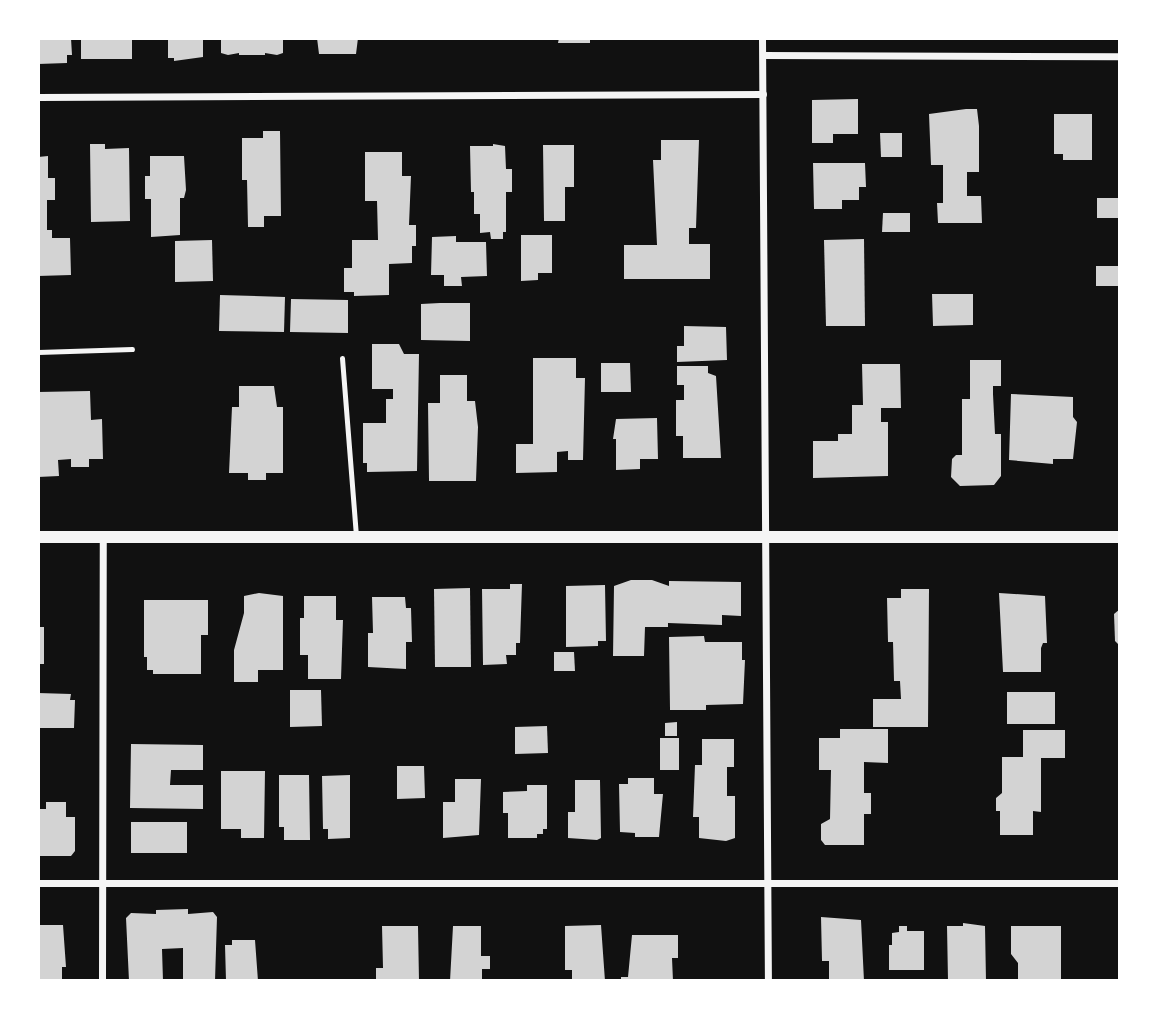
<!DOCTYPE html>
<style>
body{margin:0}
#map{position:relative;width:1158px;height:1019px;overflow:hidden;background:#111;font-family:"Roboto Condensed",sans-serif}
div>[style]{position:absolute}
.building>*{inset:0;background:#d3d3d3}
.service>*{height:5px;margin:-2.5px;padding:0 2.5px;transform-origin:2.5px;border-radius:2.5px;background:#f5f5f5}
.minor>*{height:7px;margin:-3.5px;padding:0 3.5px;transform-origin:3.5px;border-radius:3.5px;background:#f5f5f5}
.tertiary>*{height:12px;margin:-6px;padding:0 6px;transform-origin:6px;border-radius:6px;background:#f5f5f5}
span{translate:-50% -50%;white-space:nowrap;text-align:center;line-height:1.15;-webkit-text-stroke:7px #fff;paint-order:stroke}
.frame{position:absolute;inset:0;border:40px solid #fff;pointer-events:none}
</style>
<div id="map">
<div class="building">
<div style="clip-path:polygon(38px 38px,71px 38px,72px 55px,67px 55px,67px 63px,38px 64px)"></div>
<div style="clip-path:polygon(81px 38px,132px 38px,132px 59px,81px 59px)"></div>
<div style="clip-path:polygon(168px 38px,203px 38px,203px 57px,174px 61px,174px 58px,168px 58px)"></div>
<div style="clip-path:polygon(221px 38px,283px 38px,283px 53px,277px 55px,265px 53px,265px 55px,239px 55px,239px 53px,228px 55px,221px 53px)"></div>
<div style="clip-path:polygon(317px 38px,358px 38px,356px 54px,319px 54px)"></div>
<div style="clip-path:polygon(559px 38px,590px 38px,590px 43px,558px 43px)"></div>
<div style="clip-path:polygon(858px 99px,858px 134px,833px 134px,833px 143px,812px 143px,812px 100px)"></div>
<div style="clip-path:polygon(966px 109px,977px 109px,979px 126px,979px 172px,967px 172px,967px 196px,981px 196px,982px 223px,938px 223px,937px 203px,943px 203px,943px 165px,931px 165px,929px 114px)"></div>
<div style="clip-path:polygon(1054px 114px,1092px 114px,1092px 160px,1063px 160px,1063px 154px,1054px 154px)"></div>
<div style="clip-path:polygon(263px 131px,280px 131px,281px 216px,264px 216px,264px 227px,248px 227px,247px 180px,242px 180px,242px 138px,263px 138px)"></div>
<div style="clip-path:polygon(880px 133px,902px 133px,902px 157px,881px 157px)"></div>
<div style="clip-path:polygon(661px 140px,699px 140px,696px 228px,689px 228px,689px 244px,710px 244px,710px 279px,624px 279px,624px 245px,657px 245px,653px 160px,661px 160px)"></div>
<div style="clip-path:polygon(90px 144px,105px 144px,105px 149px,129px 148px,130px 221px,91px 222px)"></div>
<div style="clip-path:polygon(493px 144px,505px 146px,506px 169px,512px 169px,512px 192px,506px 192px,506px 232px,503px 232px,503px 239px,491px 239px,490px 232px,480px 233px,480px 214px,474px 214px,474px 192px,471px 192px,470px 146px,493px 146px)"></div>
<div style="clip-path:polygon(543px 145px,574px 145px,574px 187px,565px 187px,565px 221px,544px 221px)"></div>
<div style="clip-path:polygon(365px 152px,402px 152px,402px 176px,411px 176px,409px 225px,416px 225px,416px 246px,412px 246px,412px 263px,389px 264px,389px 295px,354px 296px,354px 292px,344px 292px,344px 268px,352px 268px,352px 240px,378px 240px,377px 201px,365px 201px)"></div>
<div style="clip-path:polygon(48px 156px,48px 178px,55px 178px,55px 200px,47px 200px,47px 230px,52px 230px,52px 238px,70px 238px,71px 275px,38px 276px,38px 157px)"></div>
<div style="clip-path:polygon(150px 156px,184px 156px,186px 190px,184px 198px,180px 198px,180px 235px,151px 237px,151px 199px,145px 199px,145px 176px,150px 176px)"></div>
<div style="clip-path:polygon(813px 163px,865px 163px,866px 187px,859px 187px,859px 200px,842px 200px,842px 209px,814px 209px)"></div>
<div style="clip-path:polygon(1097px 198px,1120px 198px,1120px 218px,1097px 218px)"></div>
<div style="clip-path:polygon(883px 213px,910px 213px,910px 232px,882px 232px)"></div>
<div style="clip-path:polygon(521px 235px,552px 235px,552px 273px,538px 273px,538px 280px,521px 281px)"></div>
<div style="clip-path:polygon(456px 236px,456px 242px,486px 242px,487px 276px,461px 277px,462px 286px,444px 286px,444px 275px,431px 275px,432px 237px)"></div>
<div style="clip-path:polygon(864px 239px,865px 326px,826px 326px,824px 240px)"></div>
<div style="clip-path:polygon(212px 240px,213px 281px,175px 282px,175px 241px)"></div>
<div style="clip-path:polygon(1096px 266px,1120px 266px,1120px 286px,1096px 286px)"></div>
<div style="clip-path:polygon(932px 294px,973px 294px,973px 325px,933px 326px)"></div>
<div style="clip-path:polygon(220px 295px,285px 297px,284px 332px,219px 331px)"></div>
<div style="clip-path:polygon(291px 299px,348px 300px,348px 333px,290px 332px)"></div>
<div style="clip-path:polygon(440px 303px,470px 303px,470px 341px,421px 340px,421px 304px)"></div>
<div style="clip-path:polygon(684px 326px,726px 327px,727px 360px,677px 362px,677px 346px,684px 346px)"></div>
<div style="clip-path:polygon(372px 344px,399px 344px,404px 354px,419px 354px,417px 471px,367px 472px,367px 463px,363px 463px,363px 423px,386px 423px,386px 399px,393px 399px,393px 389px,372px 389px)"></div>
<div style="clip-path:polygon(533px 358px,576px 358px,576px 378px,585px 378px,583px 460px,568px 460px,568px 451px,557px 452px,557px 472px,516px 473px,516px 444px,533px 444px)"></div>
<div style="clip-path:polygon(970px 360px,1001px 360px,1001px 386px,993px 386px,993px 394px,995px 434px,1001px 434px,1001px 476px,994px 485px,960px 486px,951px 477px,952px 459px,956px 455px,962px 455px,962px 399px,970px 399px)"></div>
<div style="clip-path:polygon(601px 363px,630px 363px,631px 392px,601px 392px)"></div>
<div style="clip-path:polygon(862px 364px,900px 364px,901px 408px,881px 408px,881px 422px,888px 422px,888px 476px,813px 478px,813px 441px,838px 441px,838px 434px,852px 434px,852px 405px,863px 405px)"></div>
<div style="clip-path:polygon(677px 366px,708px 366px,708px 373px,716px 376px,721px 458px,683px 458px,683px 436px,676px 436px,676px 400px,684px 400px,684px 385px,677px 385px)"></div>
<div style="clip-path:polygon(440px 375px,467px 375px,467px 401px,475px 401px,478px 427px,476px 481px,429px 481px,428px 403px,440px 403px)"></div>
<div style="clip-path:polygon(239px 386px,274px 386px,277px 407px,283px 407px,283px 473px,266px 473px,266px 480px,248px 480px,248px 473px,229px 473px,232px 407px,239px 407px)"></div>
<div style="clip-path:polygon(90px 391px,91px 420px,102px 419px,103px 459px,89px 459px,89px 467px,71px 467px,71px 459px,58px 460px,59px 476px,38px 477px,38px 392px)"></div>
<div style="clip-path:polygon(1011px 394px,1073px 397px,1073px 417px,1077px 422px,1073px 459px,1053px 459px,1053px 464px,1009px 460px)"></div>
<div style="clip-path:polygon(657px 418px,658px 459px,640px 459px,640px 469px,616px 470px,616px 439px,613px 439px,616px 419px)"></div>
<div style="clip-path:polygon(631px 580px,652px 580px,669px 586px,669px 581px,741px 582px,741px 616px,722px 615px,722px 625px,668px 623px,668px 627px,645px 627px,644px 656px,613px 656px,614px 586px)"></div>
<div style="clip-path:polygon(510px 584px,522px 584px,520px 643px,516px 643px,516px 655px,506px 655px,507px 664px,483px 665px,482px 589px,510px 589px)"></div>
<div style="clip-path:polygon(605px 585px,606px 641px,598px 641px,598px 646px,566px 647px,566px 586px)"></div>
<div style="clip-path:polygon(470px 588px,471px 667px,435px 667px,434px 589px)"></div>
<div style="clip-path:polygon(901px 589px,929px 589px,928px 727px,873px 727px,873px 699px,901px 699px,900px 681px,894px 681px,893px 642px,888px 642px,887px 598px,901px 598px)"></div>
<div style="clip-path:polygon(259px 593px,283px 596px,283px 670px,258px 670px,258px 682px,234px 682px,234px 650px,244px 613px,244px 596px)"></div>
<div style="clip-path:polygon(999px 593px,1045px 596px,1047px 643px,1043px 643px,1041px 648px,1041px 672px,1003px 672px)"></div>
<div style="clip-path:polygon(304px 596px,336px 596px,336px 620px,343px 620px,341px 679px,308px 679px,308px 655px,300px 655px,300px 618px,304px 618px)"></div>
<div style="clip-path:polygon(372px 597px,405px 597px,406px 608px,411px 608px,412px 642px,406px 642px,406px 669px,368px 667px,368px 633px,373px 633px)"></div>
<div style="clip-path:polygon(144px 600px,208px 600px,208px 635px,201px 635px,201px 674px,153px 674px,153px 670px,147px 670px,147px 657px,144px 657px)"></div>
<div style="clip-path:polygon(1120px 609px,1120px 646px,1115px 641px,1114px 614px)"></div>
<div style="clip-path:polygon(38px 627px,44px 627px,44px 664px,38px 664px)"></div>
<div style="clip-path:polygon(704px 636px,705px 642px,742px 642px,742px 660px,745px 660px,743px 704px,706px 705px,706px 710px,670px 710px,669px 637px)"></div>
<div style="clip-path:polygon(554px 652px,574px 652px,575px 671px,554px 671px)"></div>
<div style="clip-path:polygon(290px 690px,321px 690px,322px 726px,290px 727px)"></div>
<div style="clip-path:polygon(1007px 692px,1055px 692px,1055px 724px,1007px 724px)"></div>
<div style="clip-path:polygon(38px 693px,71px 694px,70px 700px,75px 700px,74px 728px,38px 728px)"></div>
<div style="clip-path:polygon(677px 722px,677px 736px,665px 736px,665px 723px)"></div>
<div style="clip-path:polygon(547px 726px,548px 753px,515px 754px,515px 727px)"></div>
<div style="clip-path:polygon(840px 729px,888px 729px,888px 763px,864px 762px,864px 793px,871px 793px,871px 814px,864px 814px,864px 845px,825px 845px,821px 840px,821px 824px,830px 819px,831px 770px,819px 770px,819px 738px,840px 738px)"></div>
<div style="clip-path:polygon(1023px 730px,1065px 730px,1065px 758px,1041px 758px,1041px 812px,1033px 811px,1033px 835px,1000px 835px,1000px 811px,996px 811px,996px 798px,1002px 793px,1002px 757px,1023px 757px)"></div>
<div style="clip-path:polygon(660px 738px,679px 738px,679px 770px,660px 770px)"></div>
<div style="clip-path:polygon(702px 739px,734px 739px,734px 767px,727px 767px,727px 796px,735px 796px,735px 838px,726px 841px,699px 838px,699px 817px,693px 817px,695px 765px,702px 765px)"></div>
<div style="clip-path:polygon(131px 744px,203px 745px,203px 770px,171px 770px,170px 785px,203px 785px,203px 809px,130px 808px)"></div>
<div style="clip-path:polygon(397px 766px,424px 766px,425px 798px,397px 799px)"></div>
<div style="clip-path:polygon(221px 771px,265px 771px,264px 838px,241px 838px,241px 829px,221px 829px)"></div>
<div style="clip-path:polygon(279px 775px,309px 775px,310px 840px,284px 840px,284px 827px,279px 827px)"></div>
<div style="clip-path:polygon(350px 775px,350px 838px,328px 839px,328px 829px,323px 829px,322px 776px)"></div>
<div style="clip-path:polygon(628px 778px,654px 778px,654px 794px,663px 794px,659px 837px,635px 837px,635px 833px,620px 832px,619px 784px,628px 784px)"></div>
<div style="clip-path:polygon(455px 779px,481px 779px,479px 835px,443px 838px,443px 802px,455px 802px)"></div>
<div style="clip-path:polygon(575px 780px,600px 780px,601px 838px,597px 840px,568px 838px,568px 812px,575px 812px)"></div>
<div style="clip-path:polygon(527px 785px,547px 785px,547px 829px,543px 829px,543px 834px,537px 834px,537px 838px,508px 838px,508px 813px,503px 813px,503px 792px,527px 791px)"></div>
<div style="clip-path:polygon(46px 802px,66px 802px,66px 817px,75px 817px,75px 851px,71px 856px,38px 856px,38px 809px,46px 809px)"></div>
<div style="clip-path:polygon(131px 822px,187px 822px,187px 853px,131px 853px)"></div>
<div style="clip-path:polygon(188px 909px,188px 914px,213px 912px,217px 917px,215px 981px,183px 981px,183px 948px,162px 949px,163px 981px,129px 981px,126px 918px,131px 913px,156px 914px,156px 910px)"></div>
<div style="clip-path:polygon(821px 917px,861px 920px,864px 981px,829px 981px,829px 961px,822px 961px)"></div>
<div style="clip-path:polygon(963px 923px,985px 926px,986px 981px,948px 981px,947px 926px,963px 926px)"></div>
<div style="clip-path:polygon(38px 925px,63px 925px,66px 967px,62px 967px,62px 981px,38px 981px)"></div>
<div style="clip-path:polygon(601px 925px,605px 981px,572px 981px,572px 970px,565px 970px,565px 926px)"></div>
<div style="clip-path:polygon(382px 926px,418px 926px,419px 981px,376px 981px,376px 968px,383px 968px)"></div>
<div style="clip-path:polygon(453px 926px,481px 926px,481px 956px,490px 956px,490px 969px,482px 969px,482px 981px,450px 981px)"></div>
<div style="clip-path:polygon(899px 926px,907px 926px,907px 931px,924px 931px,924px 970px,889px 970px,889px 945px,892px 945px,892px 933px,899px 932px)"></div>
<div style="clip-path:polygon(1011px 926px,1061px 926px,1061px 981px,1018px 981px,1018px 963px,1011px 954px)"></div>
<div style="clip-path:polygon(632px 935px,678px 935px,678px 958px,672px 958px,673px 981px,621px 981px,621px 977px,628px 977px)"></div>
<div style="clip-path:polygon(232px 940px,255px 940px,258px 981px,226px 981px,225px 945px,232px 945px)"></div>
</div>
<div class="service">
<div style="left:38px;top:352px;width:94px;rotate:-1.8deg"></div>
<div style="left:342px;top:358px;width:179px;rotate:85.5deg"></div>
</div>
<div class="minor">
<div style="left:762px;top:38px;width:943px;rotate:89.64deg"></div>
<div style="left:763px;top:55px;width:357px;rotate:0.2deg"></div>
<div style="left:38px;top:97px;width:725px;rotate:-0.24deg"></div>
<div style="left:38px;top:883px;width:1082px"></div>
<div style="left:102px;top:981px;width:442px;rotate:-89.9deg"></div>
</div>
<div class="tertiary">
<div style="left:38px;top:537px;width:1082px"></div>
</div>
<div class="frame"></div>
</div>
